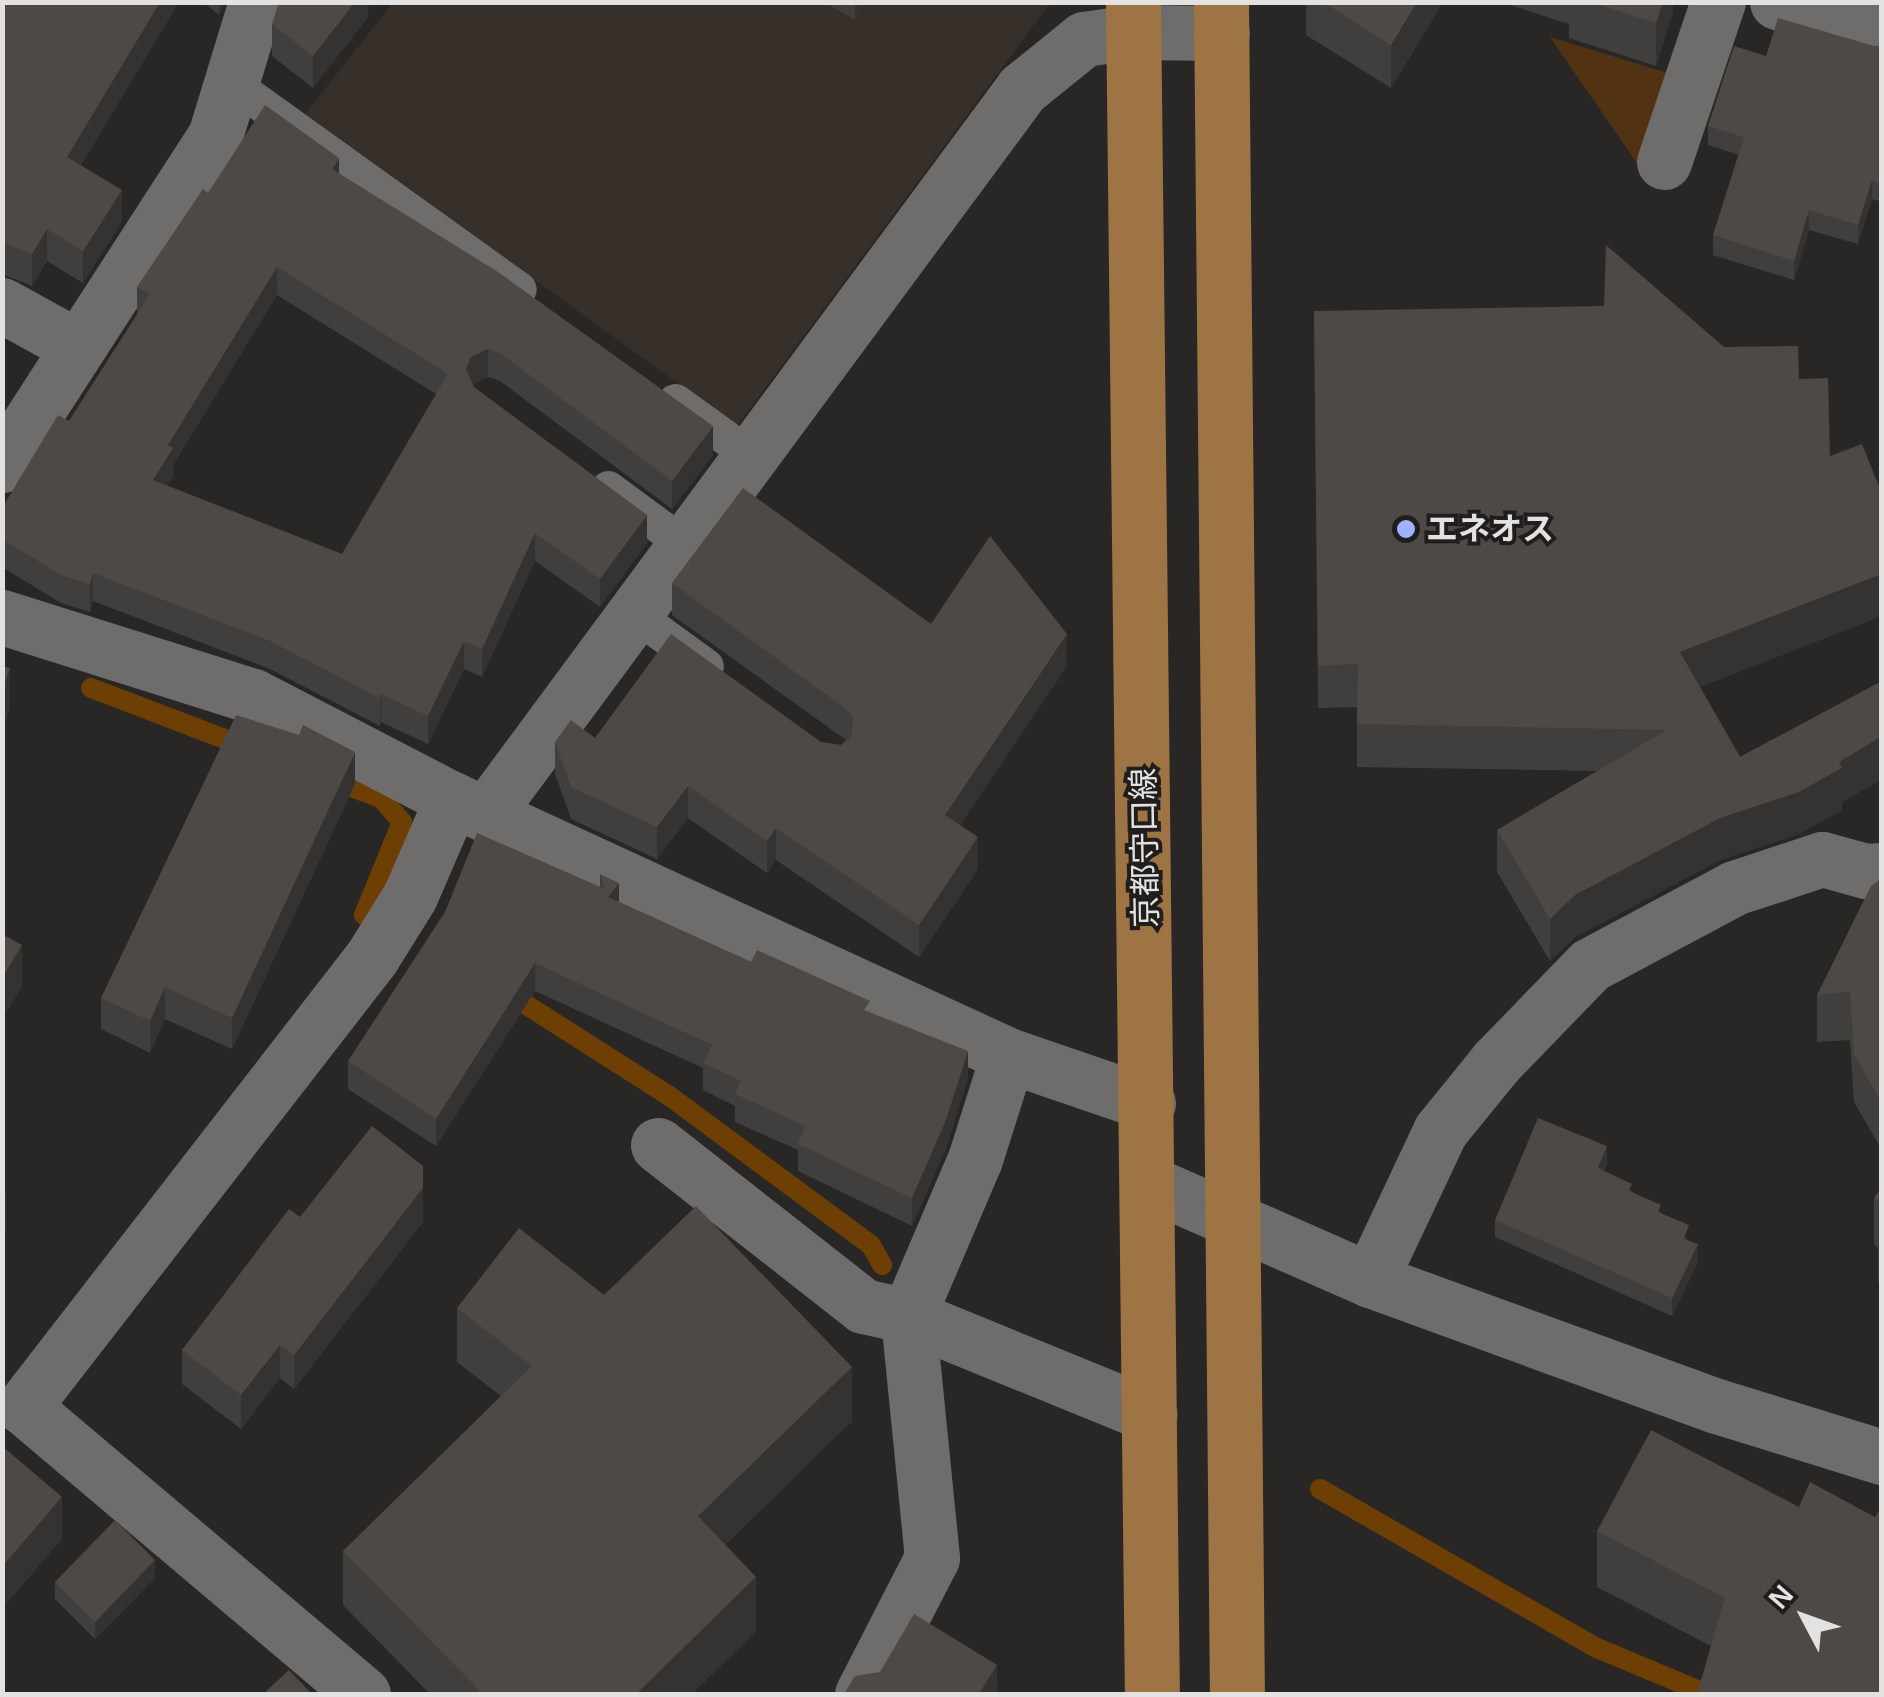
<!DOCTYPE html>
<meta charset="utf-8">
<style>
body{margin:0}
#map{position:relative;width:1884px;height:1697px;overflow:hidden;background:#292725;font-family:Arial,"Noto Sans JP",sans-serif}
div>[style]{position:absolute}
.built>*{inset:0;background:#37302a}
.green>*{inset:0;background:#513313}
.stream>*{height:20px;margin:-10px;padding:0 10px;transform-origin:10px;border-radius:10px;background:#6e3f05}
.service>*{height:35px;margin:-17.5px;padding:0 17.5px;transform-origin:17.5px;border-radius:17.5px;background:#6f6d6b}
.minor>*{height:55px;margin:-27.5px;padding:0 27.5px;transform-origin:27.5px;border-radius:27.5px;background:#6f6d6b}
.tertiary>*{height:55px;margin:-27.5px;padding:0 27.5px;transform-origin:27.5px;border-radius:27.5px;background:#6f6d6b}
.primary>*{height:55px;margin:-27.5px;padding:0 27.5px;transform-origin:27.5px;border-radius:27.5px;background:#9e7445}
.wall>*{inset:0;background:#413f3d}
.shaded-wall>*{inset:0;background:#353332}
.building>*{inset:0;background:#4c4947}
.dots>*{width:28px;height:28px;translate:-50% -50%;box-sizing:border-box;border:5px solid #201e1c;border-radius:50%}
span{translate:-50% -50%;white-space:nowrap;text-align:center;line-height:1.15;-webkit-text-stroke:8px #201e1c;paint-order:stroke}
.poi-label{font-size:32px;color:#e4e2e1;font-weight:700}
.left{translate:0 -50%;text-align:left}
.street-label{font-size:32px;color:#e4e2e1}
.frame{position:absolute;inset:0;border:5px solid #e4e2e1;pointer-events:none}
.north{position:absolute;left:1754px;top:1567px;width:100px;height:100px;-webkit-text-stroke:8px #201e1c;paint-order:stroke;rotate:311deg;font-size:28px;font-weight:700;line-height:40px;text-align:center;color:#e4e2e1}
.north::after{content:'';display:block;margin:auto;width:35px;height:45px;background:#e4e2e1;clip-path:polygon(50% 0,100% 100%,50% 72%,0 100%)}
</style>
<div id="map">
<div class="built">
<div style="clip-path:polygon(393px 3px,1050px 3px,737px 426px,305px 114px)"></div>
</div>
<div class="green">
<div style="clip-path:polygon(1550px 37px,1671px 74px,1643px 172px)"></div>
</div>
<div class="stream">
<div style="left:91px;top:688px;width:168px;rotate:20.9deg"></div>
<div style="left:327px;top:778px;width:58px;rotate:20.3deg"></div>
<div style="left:381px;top:798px;width:32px;rotate:49deg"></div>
<div style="left:402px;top:822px;width:100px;rotate:112.2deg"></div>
<div style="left:364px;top:915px;width:18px;rotate:27deg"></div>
<div style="left:503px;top:990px;width:196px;rotate:32.5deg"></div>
<div style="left:668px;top:1095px;width:252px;rotate:36.5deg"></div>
<div style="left:871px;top:1245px;width:23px;rotate:61deg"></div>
<div style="left:1320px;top:1489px;width:319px;rotate:29.9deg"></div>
<div style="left:1597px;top:1648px;width:119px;rotate:22.7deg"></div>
</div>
<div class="service">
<div style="left:232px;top:83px;width:353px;rotate:35.7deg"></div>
<div style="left:675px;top:401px;width:92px;rotate:35.8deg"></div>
<div style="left:608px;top:488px;width:96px;rotate:36.5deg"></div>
<div style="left:633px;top:613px;width:90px;rotate:36deg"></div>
</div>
<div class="minor">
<div style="left:1777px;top:2px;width:110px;rotate:17.4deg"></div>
<div style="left:1664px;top:162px;width:169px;rotate:-71.4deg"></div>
<div style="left:2px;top:305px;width:87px;rotate:28.9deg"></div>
<div style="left:2px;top:465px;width:392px;rotate:-57.1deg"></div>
<div style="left:215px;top:136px;width:140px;rotate:-73deg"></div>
<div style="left:2px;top:617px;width:263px;rotate:17.5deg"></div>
<div style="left:253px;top:696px;width:224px;rotate:27.4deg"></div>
<div style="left:452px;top:799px;width:612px;rotate:24.72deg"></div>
<div style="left:1008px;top:1055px;width:148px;rotate:18.9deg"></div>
<div style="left:486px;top:814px;width:902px;rotate:-53.52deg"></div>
<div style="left:1022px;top:89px;width:80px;rotate:-38.9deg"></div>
<div style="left:1084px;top:39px;width:49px;rotate:-8.1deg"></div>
<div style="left:1133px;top:32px;width:89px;rotate:0.6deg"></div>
<div style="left:658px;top:1145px;width:261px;rotate:38.1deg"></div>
<div style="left:863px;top:1306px;width:46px;rotate:12.5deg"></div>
<div style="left:908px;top:1316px;width:171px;rotate:-66.9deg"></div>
<div style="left:975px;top:1159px;width:109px;rotate:-72.4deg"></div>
<div style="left:1370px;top:1280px;width:165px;rotate:-64.8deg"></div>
<div style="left:1440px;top:1131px;width:89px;rotate:-50.9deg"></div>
<div style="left:1496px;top:1062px;width:135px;rotate:-45.9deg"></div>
<div style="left:1590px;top:965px;width:163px;rotate:-28.1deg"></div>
<div style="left:1734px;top:888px;width:93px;rotate:-18.2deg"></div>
<div style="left:1822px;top:859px;width:46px;rotate:15.3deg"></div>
<div style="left:1866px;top:871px;width:16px;rotate:-4deg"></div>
<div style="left:363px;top:1694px;width:445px;rotate:-139.8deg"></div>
<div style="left:23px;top:1407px;width:569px;rotate:-52.2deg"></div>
<div style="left:372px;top:957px;width:72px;rotate:-58.1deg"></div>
<div style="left:410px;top:896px;width:106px;rotate:-66.6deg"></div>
<div style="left:862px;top:1694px;width:153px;rotate:-62.8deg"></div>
<div style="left:932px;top:1558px;width:243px;rotate:-95.7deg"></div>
<div style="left:908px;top:1316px;width:261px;rotate:22.2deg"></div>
</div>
<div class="tertiary">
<div style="left:1149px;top:1183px;width:241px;rotate:23.7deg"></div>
<div style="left:1370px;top:1280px;width:369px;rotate:20deg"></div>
<div style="left:1717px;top:1406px;width:173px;rotate:17.2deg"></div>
</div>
<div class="primary">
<div style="left:1133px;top:2px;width:1692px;rotate:89.36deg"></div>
<div style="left:1221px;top:2px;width:1692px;rotate:89.46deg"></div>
</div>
<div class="wall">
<div style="clip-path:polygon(2px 2px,179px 2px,81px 165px,122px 221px,83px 283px,47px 261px,32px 286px,2px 274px)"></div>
<div style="clip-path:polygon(203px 2px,225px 2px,219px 15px)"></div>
<div style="clip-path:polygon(824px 2px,865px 2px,855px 20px)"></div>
<div style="clip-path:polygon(1306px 2px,1443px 2px,1391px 88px,1306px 35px)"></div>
<div style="clip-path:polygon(1501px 2px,1673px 2px,1673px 12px,1656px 66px,1569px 38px,1569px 24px)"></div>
<div style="clip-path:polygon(368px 4px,368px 17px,313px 88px,272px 56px,272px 24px)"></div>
<div style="clip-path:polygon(1874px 46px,1882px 46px,1882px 202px,1872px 199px,1858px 244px,1809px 230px,1794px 280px,1713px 255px,1713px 235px,1739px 155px,1708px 145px,1708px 126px,1766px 56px)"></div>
<div style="clip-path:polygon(evenodd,339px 174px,713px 455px,672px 509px,500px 381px,488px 377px,473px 384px,474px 387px,647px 543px,600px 607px,535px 561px,482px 677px,464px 669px,428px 744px,381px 722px,380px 726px,270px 669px,93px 601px,90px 612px,61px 603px,2px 567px,2px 508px,69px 421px,137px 315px,137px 287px,208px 193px,339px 174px,277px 295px,436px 394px,342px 554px,167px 486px,173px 476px,173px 465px,277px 295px)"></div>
<div style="clip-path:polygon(1314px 311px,1700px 687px,1740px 757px,1882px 681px,1882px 779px,1842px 802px,1842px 810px,1799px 834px,1720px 860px,1575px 937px,1550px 961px,1497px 872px,1497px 830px,1597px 771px,1357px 767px,1357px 707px,1318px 708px)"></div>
<div style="clip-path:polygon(672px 583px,931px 624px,1067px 666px,960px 825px,978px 869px,919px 957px,776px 860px,767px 873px,688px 818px,657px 859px,571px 819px,555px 774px,555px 742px,595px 738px,821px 742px,841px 745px,846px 740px,672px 615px)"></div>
<div style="clip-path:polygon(355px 784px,232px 1049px,165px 1019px,150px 1053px,101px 1029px,101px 998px)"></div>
<div style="clip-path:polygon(600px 874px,619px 902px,751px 962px,870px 1013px,968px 1078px,946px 1148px,912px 1226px,798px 1171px,798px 1150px,735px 1122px,735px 1106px,703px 1090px,703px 1068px,535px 991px,436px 1146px,348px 1089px,348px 1061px,600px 886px)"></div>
<div style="clip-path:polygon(1882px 878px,1882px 1150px,1854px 1102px,1850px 1040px,1817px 1042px,1817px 995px)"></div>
<div style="clip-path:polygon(1607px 1163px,1604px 1171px,1661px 1213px,1689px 1241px,1698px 1262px,1672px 1316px,1495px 1237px,1495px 1220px)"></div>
<div style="clip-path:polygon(1882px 1187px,1882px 1285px,1878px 1282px,1878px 1248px,1874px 1245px,1874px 1198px)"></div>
<div style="clip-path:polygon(300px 1217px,423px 1222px,294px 1389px,280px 1378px,241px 1429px,182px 1384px,182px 1350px)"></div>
<div style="clip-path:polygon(604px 1295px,852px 1421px,725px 1545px,756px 1631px,692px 1694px,430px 1694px,343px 1605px,343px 1551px,501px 1396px,457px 1362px,457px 1308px)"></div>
<div style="clip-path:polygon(1799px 1507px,1875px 1517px,1882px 1694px,1711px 1646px,1597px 1587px,1597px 1531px)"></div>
<div style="clip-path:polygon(155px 1578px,95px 1639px,55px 1599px,55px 1582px)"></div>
</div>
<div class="shaded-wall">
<div style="clip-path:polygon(160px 2px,179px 2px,67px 189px,67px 157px)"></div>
<div style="clip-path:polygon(219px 2px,225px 2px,219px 15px)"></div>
<div style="clip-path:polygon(355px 2px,369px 2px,368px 17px,313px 88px,313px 56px)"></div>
<div style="clip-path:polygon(855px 2px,865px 2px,855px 20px)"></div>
<div style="clip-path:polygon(1417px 2px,1443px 2px,1391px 88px,1391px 45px)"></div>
<div style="clip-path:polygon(1663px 2px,1673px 2px,1673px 12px,1656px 66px,1656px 23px)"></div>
<div style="clip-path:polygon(339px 158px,339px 186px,332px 169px)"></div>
<div style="clip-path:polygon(1872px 180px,1872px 199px,1858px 244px,1858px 225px)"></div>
<div style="clip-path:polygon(122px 190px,122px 221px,83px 283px,83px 251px)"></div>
<div style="clip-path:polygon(1809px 210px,1809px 230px,1794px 280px,1794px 261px)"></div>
<div style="clip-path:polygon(47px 229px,47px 261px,32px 286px,32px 254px)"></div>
<div style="clip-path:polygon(277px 267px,277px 295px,173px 465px,173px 476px,153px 508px,153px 480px,168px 445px)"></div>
<div style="clip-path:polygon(488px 349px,488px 377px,471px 385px,466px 369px,471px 357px)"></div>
<div style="clip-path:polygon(713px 426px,713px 455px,672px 509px,672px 481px)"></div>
<div style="clip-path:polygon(647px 515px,647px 543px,600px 607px,600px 579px)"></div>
<div style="clip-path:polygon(535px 533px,535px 561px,482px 677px,482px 649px)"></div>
<div style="clip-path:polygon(93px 573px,93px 601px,90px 612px,90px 584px)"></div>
<div style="clip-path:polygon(1882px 574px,1882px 616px,1680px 695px,1680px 652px)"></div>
<div style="clip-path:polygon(1067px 634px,1067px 666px,945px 847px,945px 815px)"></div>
<div style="clip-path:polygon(464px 641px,464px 669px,428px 744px,428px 716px)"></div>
<div style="clip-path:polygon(10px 668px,10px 709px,2px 733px,2px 692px)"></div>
<div style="clip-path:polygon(381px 694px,381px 722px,380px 726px,380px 698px)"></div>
<div style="clip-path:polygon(1882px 736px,1882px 779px,1842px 802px,1842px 810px,1799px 834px,1720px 860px,1575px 937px,1550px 961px,1550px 919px,1575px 895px,1720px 818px,1839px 762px)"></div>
<div style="clip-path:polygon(355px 752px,355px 784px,232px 1049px,232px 1018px)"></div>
<div style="clip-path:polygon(688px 786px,688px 818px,657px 859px,657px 827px)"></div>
<div style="clip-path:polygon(776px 828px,776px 860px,767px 873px,767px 841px)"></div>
<div style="clip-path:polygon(978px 837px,978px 869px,919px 957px,919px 925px)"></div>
<div style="clip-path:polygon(619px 883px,619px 910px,608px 897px)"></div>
<div style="clip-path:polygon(22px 945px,22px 987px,2px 1019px,2px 978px)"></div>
<div style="clip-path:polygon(535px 963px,535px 991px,436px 1146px,436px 1119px)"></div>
<div style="clip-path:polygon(165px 987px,165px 1019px,150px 1053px,150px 1021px)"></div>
<div style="clip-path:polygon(968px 1051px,968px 1078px,946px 1148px,912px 1226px,912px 1198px)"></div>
<div style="clip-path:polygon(1607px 1146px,1607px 1163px,1598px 1185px,1598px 1168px)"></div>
<div style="clip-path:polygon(423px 1188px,423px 1222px,294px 1389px,294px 1355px)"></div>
<div style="clip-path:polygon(6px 1191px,6px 1232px,2px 1237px,2px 1195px)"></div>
<div style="clip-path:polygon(1698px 1244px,1698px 1262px,1672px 1316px,1672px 1298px)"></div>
<div style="clip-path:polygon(280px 1345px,280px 1378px,241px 1429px,241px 1395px)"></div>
<div style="clip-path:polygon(852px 1367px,852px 1421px,698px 1571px,698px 1516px)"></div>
<div style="clip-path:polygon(62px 1497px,62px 1539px,2px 1609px,2px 1567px)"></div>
<div style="clip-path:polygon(155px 1560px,155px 1578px,95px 1639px,95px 1622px)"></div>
<div style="clip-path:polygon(756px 1577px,756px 1631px,692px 1694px,636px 1694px)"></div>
<div style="clip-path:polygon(997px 1665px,997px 1694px,979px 1694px)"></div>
</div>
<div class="building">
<div style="clip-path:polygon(2px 2px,160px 2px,67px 157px,122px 190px,83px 251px,47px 229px,32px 254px,2px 242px)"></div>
<div style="clip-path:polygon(279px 2px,355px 2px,313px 56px,272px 24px)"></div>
<div style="clip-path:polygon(1323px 2px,1417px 2px,1391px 45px)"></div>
<div style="clip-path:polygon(1591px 2px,1663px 2px,1656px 23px)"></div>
<div style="clip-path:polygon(1778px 18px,1874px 46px,1882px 46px,1882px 183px,1872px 180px,1858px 225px,1809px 210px,1794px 261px,1713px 235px,1744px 137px,1708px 126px,1734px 46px,1766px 56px)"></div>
<div style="clip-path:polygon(evenodd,265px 105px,339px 158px,332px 169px,498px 272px,713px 426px,672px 481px,500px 353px,488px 349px,471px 357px,466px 369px,474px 387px,647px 515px,600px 579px,535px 533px,482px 649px,464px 641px,428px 716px,381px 694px,380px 698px,270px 641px,93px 573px,90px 584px,61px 575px,2px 539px,2px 508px,58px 415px,69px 421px,150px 294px,137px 287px,203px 189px,208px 193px,265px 105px,277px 267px,448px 374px,342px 554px,153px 480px,173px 448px,168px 445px,277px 267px)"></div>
<div style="clip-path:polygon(1606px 245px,1724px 347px,1798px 346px,1799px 379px,1828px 378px,1830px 456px,1862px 444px,1882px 494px,1882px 574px,1680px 652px,1740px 757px,1882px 681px,1882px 736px,1839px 762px,1842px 768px,1799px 792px,1720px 818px,1575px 895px,1550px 919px,1497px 830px,1667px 730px,1357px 724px,1358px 664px,1318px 666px,1314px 311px,1604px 306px)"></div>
<div style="clip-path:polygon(743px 488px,931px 624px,990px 536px,1067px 634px,945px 815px,978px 837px,919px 925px,776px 828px,767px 841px,688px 786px,657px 827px,571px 787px,555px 742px,571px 720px,595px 738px,671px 634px,821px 742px,841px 745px,851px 737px,853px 717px,845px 708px,672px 583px)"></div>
<div style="clip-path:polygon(2px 666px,10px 668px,2px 692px)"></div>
<div style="clip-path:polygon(236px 715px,299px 735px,303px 725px,355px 752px,232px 1018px,165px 987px,150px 1021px,101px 998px)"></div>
<div style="clip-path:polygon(477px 833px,605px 889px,600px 874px,619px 883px,608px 897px,751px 962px,757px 950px,870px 1001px,864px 1010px,968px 1051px,946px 1120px,912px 1198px,798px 1144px,805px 1126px,735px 1094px,741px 1081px,703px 1063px,712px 1045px,535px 963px,436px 1119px,348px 1061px,445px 912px)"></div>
<div style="clip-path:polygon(1882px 878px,1882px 1103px,1854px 1054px,1850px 992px,1817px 995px,1871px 886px)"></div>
<div style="clip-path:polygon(2px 934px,22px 945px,2px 978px)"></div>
<div style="clip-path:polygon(1538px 1118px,1607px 1146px,1598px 1168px,1632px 1184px,1629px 1191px,1661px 1205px,1658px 1212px,1689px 1225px,1684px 1239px,1698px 1244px,1672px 1298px,1495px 1220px)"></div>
<div style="clip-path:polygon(372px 1126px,423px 1166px,423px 1188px,294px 1355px,280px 1345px,241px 1395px,182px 1350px,289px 1209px,300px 1217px)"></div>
<div style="clip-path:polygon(1882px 1187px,1882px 1203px,1874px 1198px)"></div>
<div style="clip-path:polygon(696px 1206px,852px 1367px,698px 1516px,756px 1577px,636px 1694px,483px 1694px,343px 1551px,532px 1366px,457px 1308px,519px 1228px,604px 1295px)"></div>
<div style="clip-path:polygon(1651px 1430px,1799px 1507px,1810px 1482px,1875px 1517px,1882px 1506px,1882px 1694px,1697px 1694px,1725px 1598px,1597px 1531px)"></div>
<div style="clip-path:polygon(2px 1446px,62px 1497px,2px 1567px)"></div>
<div style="clip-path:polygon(115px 1520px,155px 1560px,95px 1622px,55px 1582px)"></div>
<div style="clip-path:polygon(914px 1614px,997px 1665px,979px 1694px,844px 1694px,855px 1676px,880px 1672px)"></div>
<div style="clip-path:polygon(289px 1670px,312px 1694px,263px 1694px)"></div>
</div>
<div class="dots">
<div style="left:1406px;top:529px;background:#a1b2fd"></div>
</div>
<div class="poi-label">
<span class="left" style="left:1426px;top:529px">エネオス</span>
</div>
<div class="street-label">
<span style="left:1145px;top:848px;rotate:-91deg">京都守口線</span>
</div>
<div class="frame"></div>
<div class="north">N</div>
</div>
